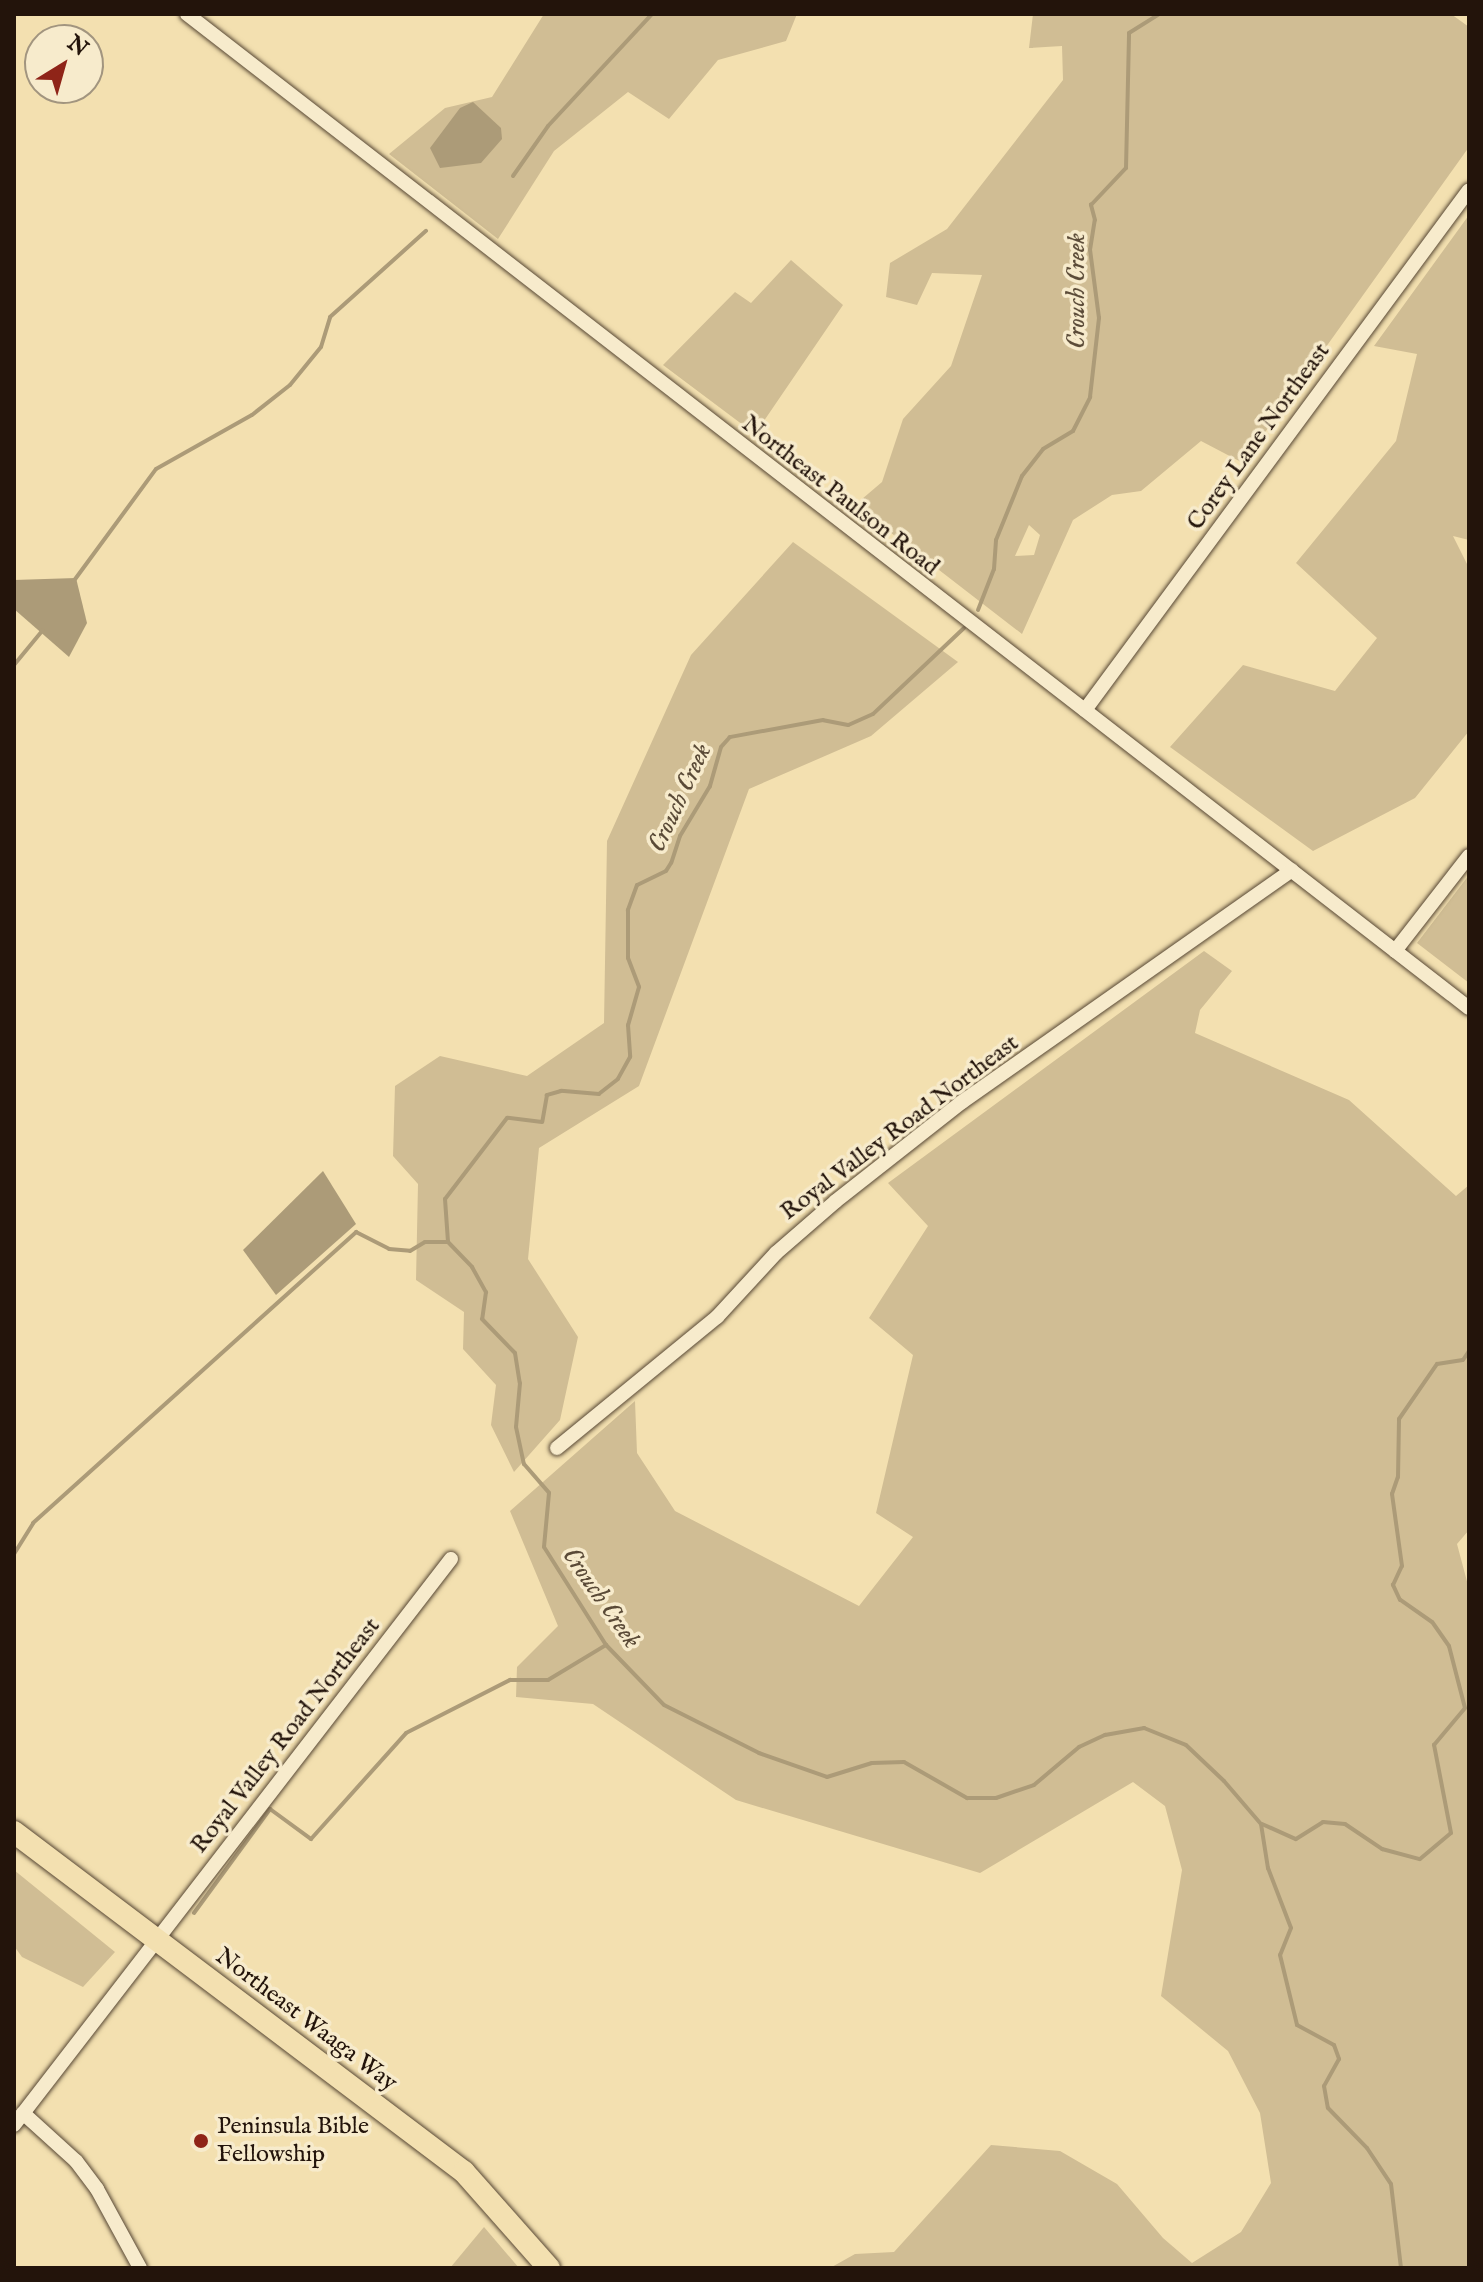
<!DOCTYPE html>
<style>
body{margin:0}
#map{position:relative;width:1483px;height:2282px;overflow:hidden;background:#f3e0b0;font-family:"IM FELL English",serif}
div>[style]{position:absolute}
.green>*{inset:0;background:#d0bd94}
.water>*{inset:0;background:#ac9b78}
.stream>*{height:4px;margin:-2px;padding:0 2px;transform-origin:2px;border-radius:2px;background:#ac9b78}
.roads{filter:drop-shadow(0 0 2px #574734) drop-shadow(0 0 2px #574734)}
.minor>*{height:14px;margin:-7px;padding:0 7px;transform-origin:7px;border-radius:7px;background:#f7ebcc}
.highway>*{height:22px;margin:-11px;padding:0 11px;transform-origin:11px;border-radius:11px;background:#f3e0b0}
.dots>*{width:22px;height:22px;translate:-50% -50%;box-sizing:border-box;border:4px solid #f7ebcc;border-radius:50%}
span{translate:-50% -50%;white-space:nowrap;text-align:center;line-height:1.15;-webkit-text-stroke:7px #f7ebcc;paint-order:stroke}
.street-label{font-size:24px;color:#23140b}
.poi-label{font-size:24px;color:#23140b}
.left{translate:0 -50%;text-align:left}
.water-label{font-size:26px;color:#5a4a37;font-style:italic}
.frame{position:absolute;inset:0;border:16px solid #23140b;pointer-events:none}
.north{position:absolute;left:24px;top:24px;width:80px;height:80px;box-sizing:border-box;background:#f7ebcc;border:2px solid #a2957f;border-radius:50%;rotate:37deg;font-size:22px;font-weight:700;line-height:32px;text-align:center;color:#23140b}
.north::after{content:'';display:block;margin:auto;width:28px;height:36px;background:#8f2418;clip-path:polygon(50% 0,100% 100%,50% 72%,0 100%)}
</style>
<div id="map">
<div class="green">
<div style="clip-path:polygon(544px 14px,797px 14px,786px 41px,718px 60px,669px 119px,628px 92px,554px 151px,498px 239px,389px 154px,445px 108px,492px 97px)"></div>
<div style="clip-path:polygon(evenodd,1033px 14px,1451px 14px,1469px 27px,1469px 147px,1243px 463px,1201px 441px,1141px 491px,1112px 495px,1073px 520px,1022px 634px,855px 505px,882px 482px,903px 419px,951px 366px,982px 275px,932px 273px,917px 305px,886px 297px,890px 263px,947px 229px,1063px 80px,1062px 46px,1029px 48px,1033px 14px,1029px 525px,1040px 535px,1034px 555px,1015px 556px,1029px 525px)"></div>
<div style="clip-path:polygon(1469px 215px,1469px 540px,1453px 536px,1469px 568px,1469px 731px,1415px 798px,1313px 851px,1170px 747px,1243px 665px,1335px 691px,1377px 638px,1296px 563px,1396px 441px,1417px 354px,1374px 346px)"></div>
<div style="clip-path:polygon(791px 260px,843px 305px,755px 434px,663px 365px,735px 292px,751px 303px)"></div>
<div style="clip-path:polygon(793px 542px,958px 662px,871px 736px,749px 789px,639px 1086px,539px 1148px,528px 1259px,578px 1337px,560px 1420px,514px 1472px,491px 1425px,496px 1385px,463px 1349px,464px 1312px,416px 1280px,418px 1184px,393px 1156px,395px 1086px,440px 1056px,527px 1076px,604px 1023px,607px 841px,691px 655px)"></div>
<div style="clip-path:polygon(1469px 875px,1469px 983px,1417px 943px)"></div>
<div style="clip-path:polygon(1204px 951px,1232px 971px,1200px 1010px,1195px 1033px,1349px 1100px,1456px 1196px,1469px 1185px,1469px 1530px,1457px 1544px,1469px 1589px,1469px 2268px,830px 2268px,855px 2254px,894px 2252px,991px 2145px,1060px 2151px,1117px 2184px,1163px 2238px,1192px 2263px,1241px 2232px,1271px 2183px,1260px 2113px,1228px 2051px,1161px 1996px,1182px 1870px,1165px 1806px,1133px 1782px,980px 1873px,736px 1800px,593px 1704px,516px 1697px,517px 1667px,558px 1626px,510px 1511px,635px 1401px,637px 1453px,675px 1511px,859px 1606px,913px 1537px,876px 1513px,913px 1355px,869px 1318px,928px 1226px,888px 1183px)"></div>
<div style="clip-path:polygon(14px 1870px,115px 1952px,83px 1987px,22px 1957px,14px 1946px)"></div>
<div style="clip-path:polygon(484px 2227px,519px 2268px,450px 2268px)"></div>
</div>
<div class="water">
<div style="clip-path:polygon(473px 102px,501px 128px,502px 139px,481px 163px,440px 168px,430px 148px,460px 108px)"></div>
<div style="clip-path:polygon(76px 578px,87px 623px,69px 657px,14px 609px,14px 580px)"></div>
<div style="clip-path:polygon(323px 1171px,356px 1224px,276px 1295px,243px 1250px)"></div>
</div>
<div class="stream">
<div style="left:513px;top:176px;width:61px;rotate:-55deg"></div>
<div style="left:548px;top:126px;width:153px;rotate:-47.1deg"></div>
<div style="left:73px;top:582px;width:140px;rotate:-53.7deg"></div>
<div style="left:156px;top:469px;width:110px;rotate:-29.4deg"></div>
<div style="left:252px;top:415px;width:48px;rotate:-38.3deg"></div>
<div style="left:290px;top:385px;width:49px;rotate:-50.8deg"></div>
<div style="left:321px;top:347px;width:31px;rotate:-73deg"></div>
<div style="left:330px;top:317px;width:129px;rotate:-41.9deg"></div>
<div style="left:978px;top:610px;width:44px;rotate:-68.7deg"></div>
<div style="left:994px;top:569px;width:29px;rotate:-86deg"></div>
<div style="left:996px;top:540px;width:69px;rotate:-67.9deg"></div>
<div style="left:1022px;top:476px;width:34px;rotate:-52deg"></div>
<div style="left:1043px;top:449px;width:35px;rotate:-31deg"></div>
<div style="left:1073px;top:431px;width:38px;rotate:-63deg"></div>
<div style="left:1090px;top:397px;width:80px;rotate:-83.5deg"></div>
<div style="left:1099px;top:318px;width:69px;rotate:-97.5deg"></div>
<div style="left:1090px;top:250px;width:30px;rotate:-81deg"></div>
<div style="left:1095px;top:220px;width:16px;rotate:-105deg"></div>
<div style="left:1091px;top:205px;width:51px;rotate:-46.6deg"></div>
<div style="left:1126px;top:168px;width:135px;rotate:-88.7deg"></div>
<div style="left:1129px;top:33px;width:36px;rotate:-32deg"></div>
<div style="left:964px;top:628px;width:125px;rotate:136.6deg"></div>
<div style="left:873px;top:714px;width:27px;rotate:156deg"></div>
<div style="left:848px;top:725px;width:25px;rotate:-169deg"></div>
<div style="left:823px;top:720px;width:95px;rotate:169.6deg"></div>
<div style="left:730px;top:737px;width:13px;rotate:132deg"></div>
<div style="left:721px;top:747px;width:41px;rotate:105.8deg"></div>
<div style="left:710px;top:786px;width:58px;rotate:121deg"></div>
<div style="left:680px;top:836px;width:28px;rotate:108deg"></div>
<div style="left:671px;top:863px;width:9px;rotate:122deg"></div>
<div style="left:666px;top:871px;width:32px;rotate:154deg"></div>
<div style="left:637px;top:885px;width:27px;rotate:110deg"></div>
<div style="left:628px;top:910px;width:48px;rotate:90deg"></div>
<div style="left:628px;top:958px;width:31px;rotate:69deg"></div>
<div style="left:639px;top:987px;width:40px;rotate:106deg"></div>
<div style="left:628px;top:1025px;width:32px;rotate:86deg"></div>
<div style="left:630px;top:1057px;width:25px;rotate:119deg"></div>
<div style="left:618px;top:1079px;width:24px;rotate:142deg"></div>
<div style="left:599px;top:1094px;width:38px;rotate:-175deg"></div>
<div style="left:561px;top:1091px;width:15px;rotate:164deg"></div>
<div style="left:547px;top:1095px;width:27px;rotate:100deg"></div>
<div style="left:542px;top:1122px;width:35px;rotate:-173deg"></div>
<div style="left:507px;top:1118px;width:102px;rotate:127.4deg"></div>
<div style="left:445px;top:1199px;width:43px;rotate:86deg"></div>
<div style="left:448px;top:1242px;width:35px;rotate:46deg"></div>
<div style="left:472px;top:1267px;width:29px;rotate:61deg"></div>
<div style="left:486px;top:1292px;width:27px;rotate:98deg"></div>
<div style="left:482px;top:1319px;width:47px;rotate:45.9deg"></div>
<div style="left:515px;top:1353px;width:30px;rotate:81deg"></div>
<div style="left:520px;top:1383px;width:44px;rotate:95.2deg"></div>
<div style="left:516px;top:1427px;width:38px;rotate:78deg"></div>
<div style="left:524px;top:1464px;width:38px;rotate:49deg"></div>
<div style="left:549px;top:1493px;width:54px;rotate:95.3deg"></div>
<div style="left:544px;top:1547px;width:116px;rotate:57.7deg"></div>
<div style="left:606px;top:1645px;width:83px;rotate:46deg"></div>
<div style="left:664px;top:1705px;width:106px;rotate:26.8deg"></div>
<div style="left:759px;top:1753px;width:72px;rotate:19.4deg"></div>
<div style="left:827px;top:1777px;width:47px;rotate:-17.3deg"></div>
<div style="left:872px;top:1763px;width:32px;rotate:-2deg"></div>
<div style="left:904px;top:1762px;width:73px;rotate:29.7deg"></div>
<div style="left:967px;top:1798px;width:29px"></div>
<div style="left:996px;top:1798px;width:40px;rotate:-18.9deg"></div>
<div style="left:1034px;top:1785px;width:59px;rotate:-40.2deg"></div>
<div style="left:1079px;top:1747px;width:29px;rotate:-25deg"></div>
<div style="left:1105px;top:1735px;width:40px;rotate:-10deg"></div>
<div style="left:1144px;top:1728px;width:45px;rotate:22deg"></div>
<div style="left:1186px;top:1745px;width:52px;rotate:43.5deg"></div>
<div style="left:1224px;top:1781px;width:57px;rotate:49.3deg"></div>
<div style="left:1261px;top:1824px;width:45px;rotate:81deg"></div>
<div style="left:1268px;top:1868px;width:64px;rotate:69deg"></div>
<div style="left:1291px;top:1928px;width:29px;rotate:112deg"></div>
<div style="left:1280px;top:1955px;width:72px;rotate:76.3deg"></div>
<div style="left:1297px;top:2025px;width:42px;rotate:28.4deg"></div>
<div style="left:1334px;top:2045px;width:15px;rotate:70deg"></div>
<div style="left:1339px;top:2059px;width:31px;rotate:119deg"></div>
<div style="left:1324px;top:2086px;width:22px;rotate:80deg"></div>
<div style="left:1328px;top:2108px;width:56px;rotate:45.7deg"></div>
<div style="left:1367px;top:2148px;width:43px;rotate:56.3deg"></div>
<div style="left:1391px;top:2184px;width:85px;rotate:83.2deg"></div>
<div style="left:14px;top:665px;width:45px;rotate:-50.4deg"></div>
<div style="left:14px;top:1554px;width:36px;rotate:-58deg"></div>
<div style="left:33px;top:1523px;width:435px;rotate:-42deg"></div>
<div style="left:356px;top:1232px;width:37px;rotate:27deg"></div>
<div style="left:389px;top:1249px;width:21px;rotate:5deg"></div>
<div style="left:410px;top:1251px;width:17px;rotate:-31deg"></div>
<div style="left:425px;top:1242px;width:23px"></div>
<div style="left:1262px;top:1824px;width:37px;rotate:24deg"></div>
<div style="left:1296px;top:1839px;width:32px;rotate:-32deg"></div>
<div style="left:1323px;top:1822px;width:22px;rotate:5deg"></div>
<div style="left:1345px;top:1824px;width:45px;rotate:34deg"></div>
<div style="left:1382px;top:1849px;width:39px;rotate:15deg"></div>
<div style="left:1420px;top:1859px;width:40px;rotate:-40deg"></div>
<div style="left:1451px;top:1833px;width:90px;rotate:-100.9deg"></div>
<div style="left:1434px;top:1745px;width:48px;rotate:-50deg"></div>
<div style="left:1465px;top:1708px;width:64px;rotate:-104.5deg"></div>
<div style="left:1449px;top:1646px;width:29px;rotate:-125deg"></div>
<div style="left:1432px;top:1622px;width:39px;rotate:-145deg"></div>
<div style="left:1400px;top:1600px;width:17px;rotate:-115deg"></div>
<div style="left:1393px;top:1585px;width:21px;rotate:-65deg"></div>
<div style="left:1402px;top:1566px;width:73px;rotate:-97.9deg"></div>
<div style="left:1392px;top:1494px;width:18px;rotate:-71deg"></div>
<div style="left:1398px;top:1477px;width:58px;rotate:-89deg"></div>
<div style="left:1399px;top:1419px;width:67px;rotate:-55.4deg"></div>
<div style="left:1437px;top:1364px;width:26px;rotate:-9deg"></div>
<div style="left:1463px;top:1360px;width:11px;rotate:-56deg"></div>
<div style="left:194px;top:1913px;width:129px;rotate:-53.8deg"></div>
<div style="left:270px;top:1809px;width:51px;rotate:36.2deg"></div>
<div style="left:311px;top:1839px;width:142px;rotate:-48.1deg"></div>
<div style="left:406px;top:1733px;width:117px;rotate:-27deg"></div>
<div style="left:510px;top:1680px;width:38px"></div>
<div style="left:548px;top:1680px;width:68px;rotate:-31.1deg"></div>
</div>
<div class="roads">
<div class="minor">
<div style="left:187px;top:14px;width:1622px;rotate:37.79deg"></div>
<div style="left:1085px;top:710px;width:646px;rotate:-53.56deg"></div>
<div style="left:1395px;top:951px;width:120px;rotate:-52.1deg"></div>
<div style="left:557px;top:1448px;width:207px;rotate:-39.3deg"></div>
<div style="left:717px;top:1317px;width:87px;rotate:-47.3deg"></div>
<div style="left:776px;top:1253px;width:79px;rotate:-40.9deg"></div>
<div style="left:836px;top:1201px;width:160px;rotate:-38.2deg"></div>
<div style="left:962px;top:1102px;width:403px;rotate:-35.1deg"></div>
<div style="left:23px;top:2113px;width:72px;rotate:42.2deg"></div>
<div style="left:76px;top:2161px;width:35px;rotate:53deg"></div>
<div style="left:97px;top:2189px;width:90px;rotate:61.4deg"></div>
<div style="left:14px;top:2125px;width:715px;rotate:-52.33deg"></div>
</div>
<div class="highway">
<div style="left:14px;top:1832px;width:564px;rotate:37.07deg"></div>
<div style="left:464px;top:2172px;width:128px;rotate:48.5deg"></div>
</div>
</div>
<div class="dots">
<div style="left:201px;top:2141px;background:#8f2418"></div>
</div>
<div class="street-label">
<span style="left:1259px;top:437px;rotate:-54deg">Corey Lane Northeast</span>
<span style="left:840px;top:496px;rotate:38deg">Northeast Paulson Road</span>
<span style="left:900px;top:1128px;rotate:-37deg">Royal Valley Road Northeast</span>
<span style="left:286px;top:1736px;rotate:-52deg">Royal Valley Road Northeast</span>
<span style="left:306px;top:2020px;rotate:37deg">Northeast Waaga Way</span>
</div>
<div class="poi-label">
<span class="left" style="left:217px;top:2141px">Peninsula Bible<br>Fellowship</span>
</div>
<div class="water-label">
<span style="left:1077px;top:291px;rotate:-90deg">Crouch Creek</span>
<span style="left:680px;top:798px;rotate:-65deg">Crouch Creek</span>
<span style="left:601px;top:1598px;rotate:55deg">Crouch Creek</span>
</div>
<div class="frame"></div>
<div class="north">N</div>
</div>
